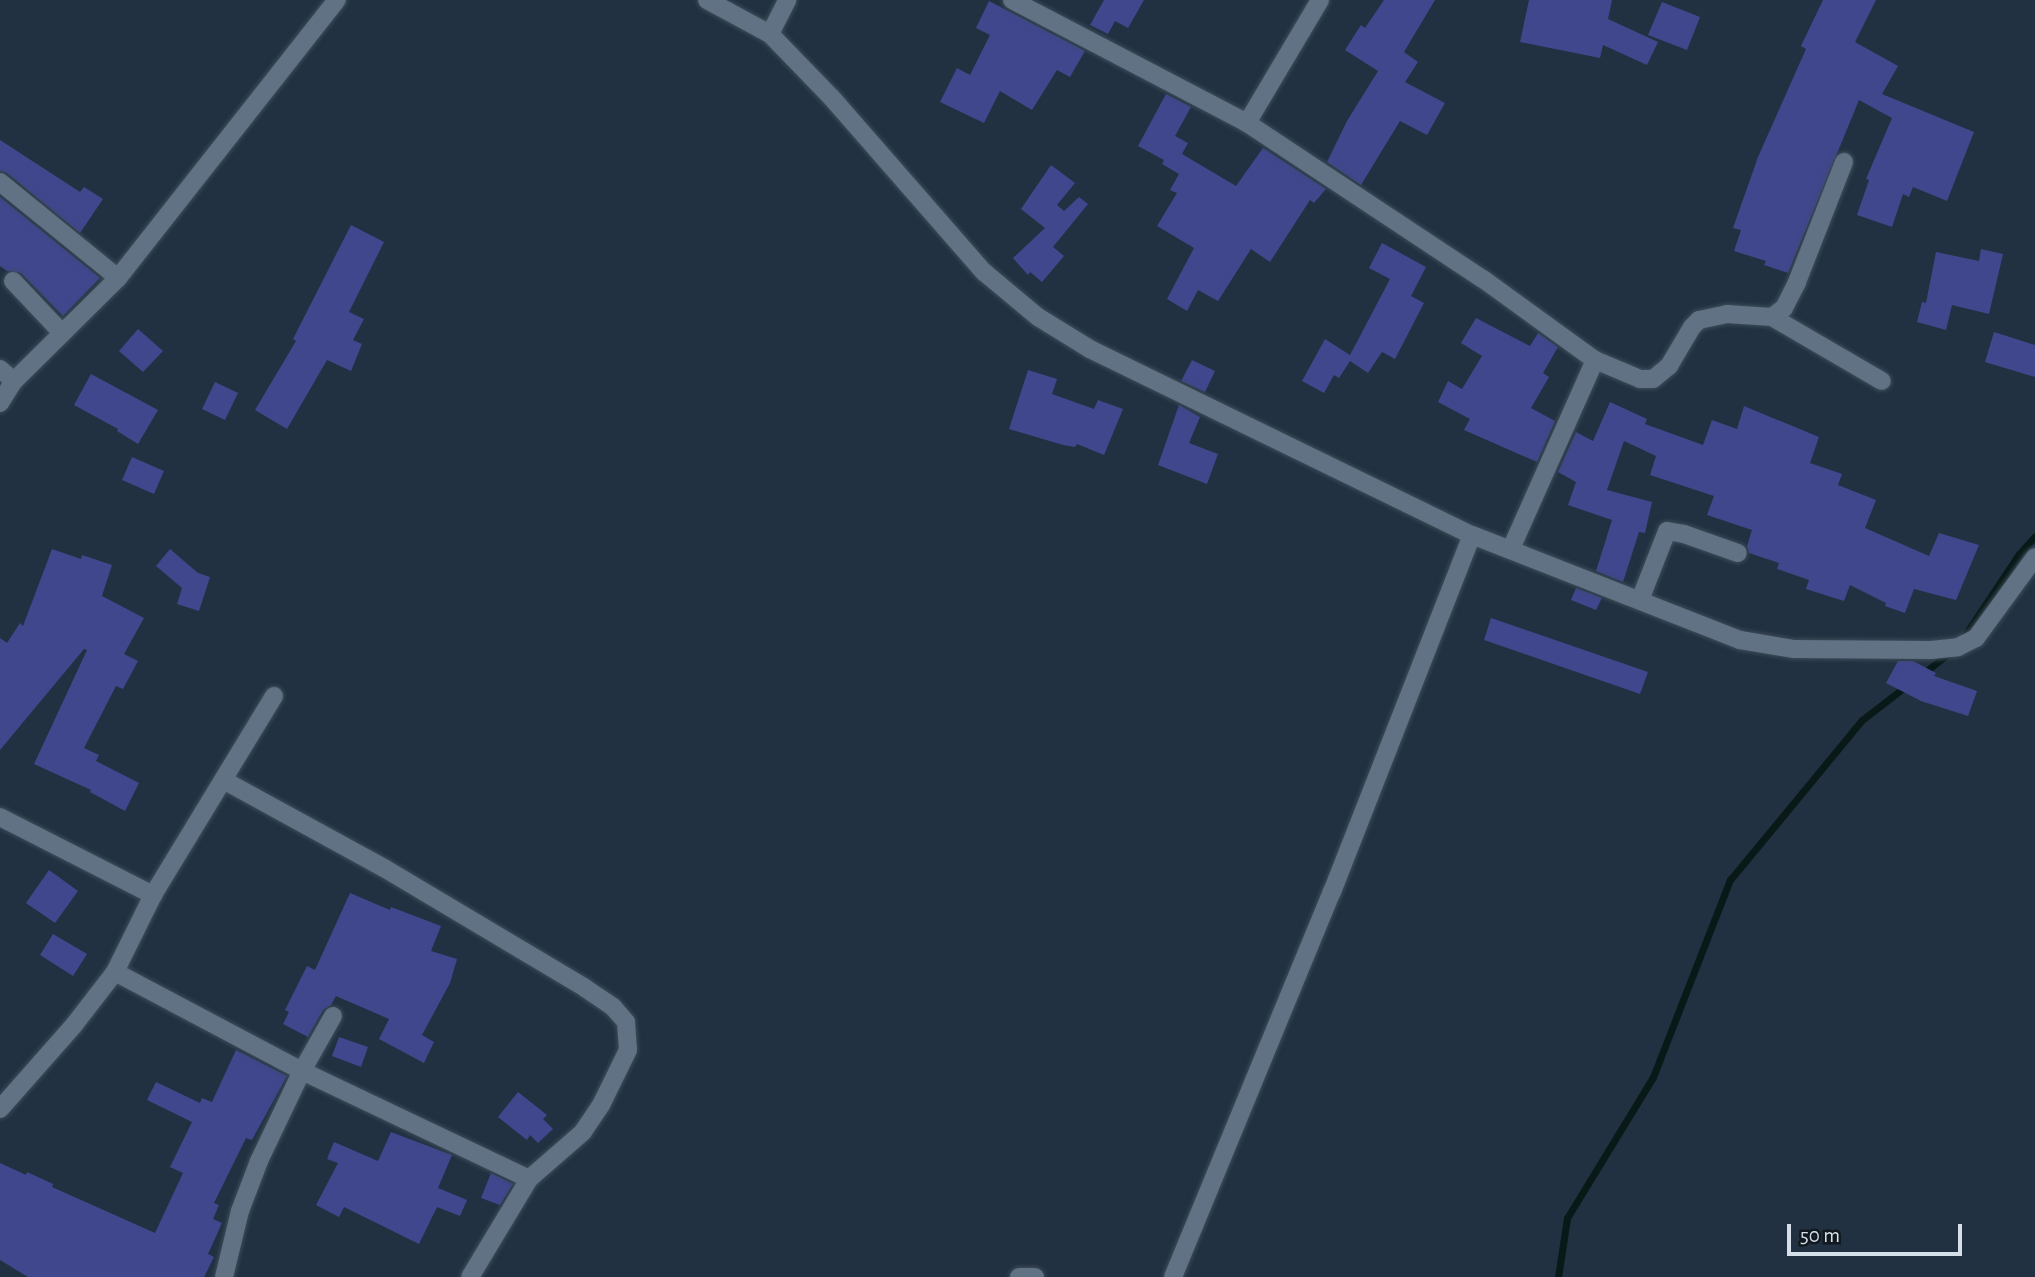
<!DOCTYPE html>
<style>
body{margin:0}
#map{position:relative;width:2035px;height:1277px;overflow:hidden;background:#213141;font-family:"Alegreya Sans",sans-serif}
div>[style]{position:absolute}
.stream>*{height:7px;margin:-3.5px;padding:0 3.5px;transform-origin:3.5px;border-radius:3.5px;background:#091917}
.building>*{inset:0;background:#41478d}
.roads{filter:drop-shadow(0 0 2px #3e4c59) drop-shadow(0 0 2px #3e4c59)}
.minor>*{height:18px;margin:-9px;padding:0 9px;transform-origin:9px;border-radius:9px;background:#607284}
span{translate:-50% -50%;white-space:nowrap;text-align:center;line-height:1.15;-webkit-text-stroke:6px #11181f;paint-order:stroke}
.scale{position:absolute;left:1787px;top:1224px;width:175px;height:32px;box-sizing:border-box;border:4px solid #d5dfe9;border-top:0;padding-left:9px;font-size:21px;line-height:24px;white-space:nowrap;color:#d5dfe9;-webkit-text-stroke:5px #11181f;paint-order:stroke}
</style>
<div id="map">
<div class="stream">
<div style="left:1963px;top:638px;width:101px;rotate:-56.3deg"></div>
<div style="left:2019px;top:554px;width:24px;rotate:-48deg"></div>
<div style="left:1921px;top:675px;width:37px;rotate:-38deg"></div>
<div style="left:1558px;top:1277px;width:60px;rotate:-81.3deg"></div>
<div style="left:1567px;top:1218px;width:165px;rotate:-58.6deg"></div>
<div style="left:1653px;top:1077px;width:212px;rotate:-68.7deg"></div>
<div style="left:1730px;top:880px;width:207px;rotate:-50.5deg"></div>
<div style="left:1862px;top:720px;width:56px;rotate:-37.7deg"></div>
</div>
<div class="building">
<div style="clip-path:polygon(1104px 0,1144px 0,1128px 28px,1115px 21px,1108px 34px,1090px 25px)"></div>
<div style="clip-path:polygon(1384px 0,1435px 0,1404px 52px,1418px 62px,1405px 82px,1445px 103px,1427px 135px,1400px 121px,1361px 185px,1327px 162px,1347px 121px,1378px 71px,1345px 50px,1361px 25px,1365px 28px)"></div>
<div style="clip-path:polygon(1529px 0,1612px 0,1608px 19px,1658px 42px,1647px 65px,1603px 45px,1600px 58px,1520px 42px)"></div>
<div style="clip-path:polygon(1823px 0,1876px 0,1855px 42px,1898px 66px,1882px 94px,1974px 132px,1947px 201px,1913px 187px,1909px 197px,1903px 194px,1892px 227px,1857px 215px,1869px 180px,1866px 179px,1892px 118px,1859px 100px,1788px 273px,1764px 265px,1766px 261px,1734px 251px,1741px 230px,1733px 228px,1758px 157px,1806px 49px,1801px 46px)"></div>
<div style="clip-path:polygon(989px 1px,1085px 51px,1070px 77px,1057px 70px,1032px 110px,1000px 91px,984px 123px,940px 102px,957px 68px,970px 75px,990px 35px,976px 28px)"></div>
<div style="clip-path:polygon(1662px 2px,1700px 17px,1687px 50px,1648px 35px)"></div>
<div style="clip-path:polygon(1166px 94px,1191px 107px,1175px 136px,1188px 143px,1182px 154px,1236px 186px,1263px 148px,1326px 189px,1314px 203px,1310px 200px,1270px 262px,1251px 249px,1218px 301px,1198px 290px,1187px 311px,1167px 299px,1194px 248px,1157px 226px,1177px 193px,1170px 190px,1179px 174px,1162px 164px,1164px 160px,1138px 146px)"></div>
<div style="clip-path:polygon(0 140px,80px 192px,84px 187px,103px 199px,80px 233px,7px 173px,0 171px)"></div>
<div style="clip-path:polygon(1051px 165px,1075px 183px,1057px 205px,1064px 211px,1079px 197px,1088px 204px,1053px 247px,1064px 256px,1042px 282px,1030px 272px,1028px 275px,1013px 258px,1045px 228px,1021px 209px)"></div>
<div style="clip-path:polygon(0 197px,100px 278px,63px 316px,21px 273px,7px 271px,0 266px)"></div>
<div style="clip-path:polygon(351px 225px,384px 242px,349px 312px,364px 319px,353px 340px,362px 344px,351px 371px,327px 360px,287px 429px,255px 410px,296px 341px,293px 339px)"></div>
<div style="clip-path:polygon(1382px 243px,1426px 267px,1411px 296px,1424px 303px,1395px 359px,1382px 352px,1368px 373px,1350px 361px,1339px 378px,1334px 375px,1324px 393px,1302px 381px,1325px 339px,1350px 355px,1390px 279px,1369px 268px)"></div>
<div style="clip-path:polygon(1981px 249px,2003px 254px,1989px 314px,1952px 305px,1946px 330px,1917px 322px,1922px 302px,1926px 303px,1936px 252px,1979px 261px)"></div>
<div style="clip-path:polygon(1476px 318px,1530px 346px,1538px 333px,1558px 347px,1543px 373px,1549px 377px,1531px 408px,1555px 421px,1537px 462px,1464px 430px,1470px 419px,1438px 402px,1448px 381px,1462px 389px,1482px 356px,1461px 343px)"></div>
<div style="clip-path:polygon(138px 329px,163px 351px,143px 372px,119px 351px)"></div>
<div style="clip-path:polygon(1994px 332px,2035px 345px,2035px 377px,1985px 362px)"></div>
<div style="clip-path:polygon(1192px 360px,1215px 371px,1205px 392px,1181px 381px)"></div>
<div style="clip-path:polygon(1028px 370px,1057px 379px,1052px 394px,1094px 409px,1098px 400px,1123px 409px,1104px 455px,1077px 444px,1075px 447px,1063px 445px,1009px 429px)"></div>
<div style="clip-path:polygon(91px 374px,158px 410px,138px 444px,117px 431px,118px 429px,74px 405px)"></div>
<div style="clip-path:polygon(215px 382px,238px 393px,225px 420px,202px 409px)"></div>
<div style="clip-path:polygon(1610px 402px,1647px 419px,1645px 424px,1703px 445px,1712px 420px,1737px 429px,1744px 406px,1819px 437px,1810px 463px,1842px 474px,1838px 485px,1876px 500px,1865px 528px,1929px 556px,1939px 533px,1979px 545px,1956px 600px,1914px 589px,1905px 613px,1885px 606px,1886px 603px,1850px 585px,1844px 601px,1806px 589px,1809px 580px,1777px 569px,1779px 563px,1749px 553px,1747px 546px,1752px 530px,1707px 515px,1714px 496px,1650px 475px,1656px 456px,1624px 441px,1607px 490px,1652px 502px,1645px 533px,1639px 532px,1623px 582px,1596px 571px,1612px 520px,1568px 505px,1576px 482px,1558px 472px,1576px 432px,1593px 441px)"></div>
<div style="clip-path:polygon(1179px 405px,1200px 417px,1189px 443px,1218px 454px,1207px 484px,1158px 465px)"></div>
<div style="clip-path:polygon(132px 457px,164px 471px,154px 494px,122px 480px)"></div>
<div style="clip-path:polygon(52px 549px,81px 559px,82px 555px,112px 565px,102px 596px,144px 618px,124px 654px,138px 661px,123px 689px,116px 686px,84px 748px,99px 755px,96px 761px,139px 783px,125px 811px,90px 792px,91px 790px,34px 764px,87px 650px,84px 649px,0 750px,0 638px,7px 643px,20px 623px,23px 626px)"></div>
<div style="clip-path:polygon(170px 549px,198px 573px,210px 577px,199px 611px,177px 604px,182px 588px,156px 566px)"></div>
<div style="clip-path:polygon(1576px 588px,1602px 598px,1596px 610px,1571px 600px)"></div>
<div style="clip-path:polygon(1491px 618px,1648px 672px,1640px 694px,1484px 640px)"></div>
<div style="clip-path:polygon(1898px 661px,1913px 661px,1936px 673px,1934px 676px,1977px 691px,1968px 716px,1921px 701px,1886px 683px)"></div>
<div style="clip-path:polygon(49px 870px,78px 891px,55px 923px,26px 903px)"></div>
<div style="clip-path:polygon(350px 893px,390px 910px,391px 907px,441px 926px,431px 951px,457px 959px,450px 983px,422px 1035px,434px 1042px,424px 1063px,379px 1039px,389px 1019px,336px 996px,331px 1005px,323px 1010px,308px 1037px,283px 1024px,289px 1012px,285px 1010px,307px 966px,315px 970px)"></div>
<div style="clip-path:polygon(53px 934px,87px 954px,73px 976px,40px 955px)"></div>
<div style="clip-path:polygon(339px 1037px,368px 1047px,361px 1067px,332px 1056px)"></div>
<div style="clip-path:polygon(236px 1050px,287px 1076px,252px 1140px,246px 1138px,214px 1203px,219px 1205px,213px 1219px,222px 1223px,208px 1254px,214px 1257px,204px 1277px,28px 1277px,0 1260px,0 1163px,26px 1175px,27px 1172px,53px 1184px,52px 1187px,155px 1233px,183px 1173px,170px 1167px,192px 1122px,147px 1100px,156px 1082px,200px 1103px,202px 1098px,212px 1102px)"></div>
<div style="clip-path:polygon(518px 1092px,547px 1115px,543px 1119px,553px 1129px,538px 1143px,530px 1135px,527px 1140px,498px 1117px)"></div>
<div style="clip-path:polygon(391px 1132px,452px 1155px,438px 1188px,467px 1200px,460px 1216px,437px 1207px,419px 1244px,344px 1207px,339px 1217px,316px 1205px,338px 1163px,327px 1159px,334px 1142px,378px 1161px)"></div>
<div style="clip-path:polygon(491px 1173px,513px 1184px,500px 1205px,481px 1198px)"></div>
</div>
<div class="roads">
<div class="minor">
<div style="left:707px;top:0;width:72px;rotate:28.4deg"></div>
<div style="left:770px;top:34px;width:89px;rotate:45.9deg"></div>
<div style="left:832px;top:98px;width:231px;rotate:48.9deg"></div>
<div style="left:984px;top:272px;width:70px;rotate:39.8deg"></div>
<div style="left:1038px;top:317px;width:61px;rotate:31.6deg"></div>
<div style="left:1090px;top:349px;width:425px;rotate:26deg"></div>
<div style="left:1472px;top:535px;width:288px;rotate:21.4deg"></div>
<div style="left:1740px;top:640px;width:55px;rotate:9.5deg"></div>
<div style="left:1794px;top:649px;width:137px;rotate:0.4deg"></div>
<div style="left:1931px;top:650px;width:27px;rotate:-6deg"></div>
<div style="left:1958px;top:647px;width:20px;rotate:-27deg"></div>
<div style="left:1976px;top:638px;width:100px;rotate:-53.9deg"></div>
<div style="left:1012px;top:0;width:265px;rotate:27.6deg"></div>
<div style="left:1247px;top:123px;width:283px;rotate:33.5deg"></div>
<div style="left:1483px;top:279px;width:138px;rotate:35.9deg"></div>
<div style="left:1595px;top:360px;width:207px;rotate:114deg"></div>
<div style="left:770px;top:34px;width:38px;rotate:-63deg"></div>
<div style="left:1247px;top:123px;width:143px;rotate:-59.3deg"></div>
<div style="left:0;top:182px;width:152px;rotate:39.1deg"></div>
<div style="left:13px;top:281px;width:71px;rotate:46.7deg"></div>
<div style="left:1772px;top:317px;width:127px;rotate:30.2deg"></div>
<div style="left:1595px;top:360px;width:49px;rotate:22.9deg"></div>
<div style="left:1640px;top:379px;width:13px"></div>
<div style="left:1653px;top:379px;width:21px;rotate:-39deg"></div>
<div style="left:1669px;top:366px;width:45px;rotate:-59.5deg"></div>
<div style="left:1692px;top:327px;width:10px;rotate:-45deg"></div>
<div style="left:1699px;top:320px;width:29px;rotate:-12deg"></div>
<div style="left:1727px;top:314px;width:45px;rotate:3.8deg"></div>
<div style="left:1772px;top:317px;width:15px;rotate:-37deg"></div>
<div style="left:1784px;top:308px;width:29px;rotate:-63deg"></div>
<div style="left:1797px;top:282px;width:129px;rotate:-68.6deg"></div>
<div style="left:0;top:369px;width:18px;rotate:41deg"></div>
<div style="left:0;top:403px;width:26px;rotate:-58deg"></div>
<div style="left:14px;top:381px;width:146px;rotate:-44.7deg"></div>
<div style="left:118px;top:278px;width:354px;rotate:-51.8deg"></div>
<div style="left:1640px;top:600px;width:74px;rotate:-68.6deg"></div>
<div style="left:1667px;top:531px;width:17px;rotate:10deg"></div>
<div style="left:1684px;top:534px;width:57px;rotate:19.4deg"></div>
<div style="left:225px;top:781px;width:181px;rotate:28.7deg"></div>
<div style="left:384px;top:868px;width:234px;rotate:30.8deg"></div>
<div style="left:585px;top:988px;width:34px;rotate:34deg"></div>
<div style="left:613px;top:1007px;width:20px;rotate:49deg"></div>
<div style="left:626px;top:1022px;width:28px;rotate:86deg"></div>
<div style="left:628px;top:1050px;width:61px;rotate:116.1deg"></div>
<div style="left:601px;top:1105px;width:32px;rotate:124deg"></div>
<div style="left:583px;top:1132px;width:72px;rotate:139deg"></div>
<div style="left:0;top:817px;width:172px;rotate:27deg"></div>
<div style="left:115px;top:972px;width:212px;rotate:27.9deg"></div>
<div style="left:302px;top:1071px;width:63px;rotate:-60.6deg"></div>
<div style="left:0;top:1109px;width:112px;rotate:-48.6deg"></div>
<div style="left:74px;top:1025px;width:67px;rotate:-52.3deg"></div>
<div style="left:115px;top:972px;width:86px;rotate:-63.7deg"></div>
<div style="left:153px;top:895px;width:233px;rotate:-58.7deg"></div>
<div style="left:224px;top:1277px;width:68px;rotate:-76.4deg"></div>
<div style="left:240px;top:1211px;width:53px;rotate:-69.2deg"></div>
<div style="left:259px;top:1161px;width:100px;rotate:-64.5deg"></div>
<div style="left:302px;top:1071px;width:251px;rotate:25.4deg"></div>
<div style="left:529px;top:1179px;width:114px;rotate:121deg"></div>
<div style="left:1019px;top:1277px;width:16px"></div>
<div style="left:1173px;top:1277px;width:417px;rotate:-67.6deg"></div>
<div style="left:1332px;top:892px;width:383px;rotate:-68.6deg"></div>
</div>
</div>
<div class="scale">50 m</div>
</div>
